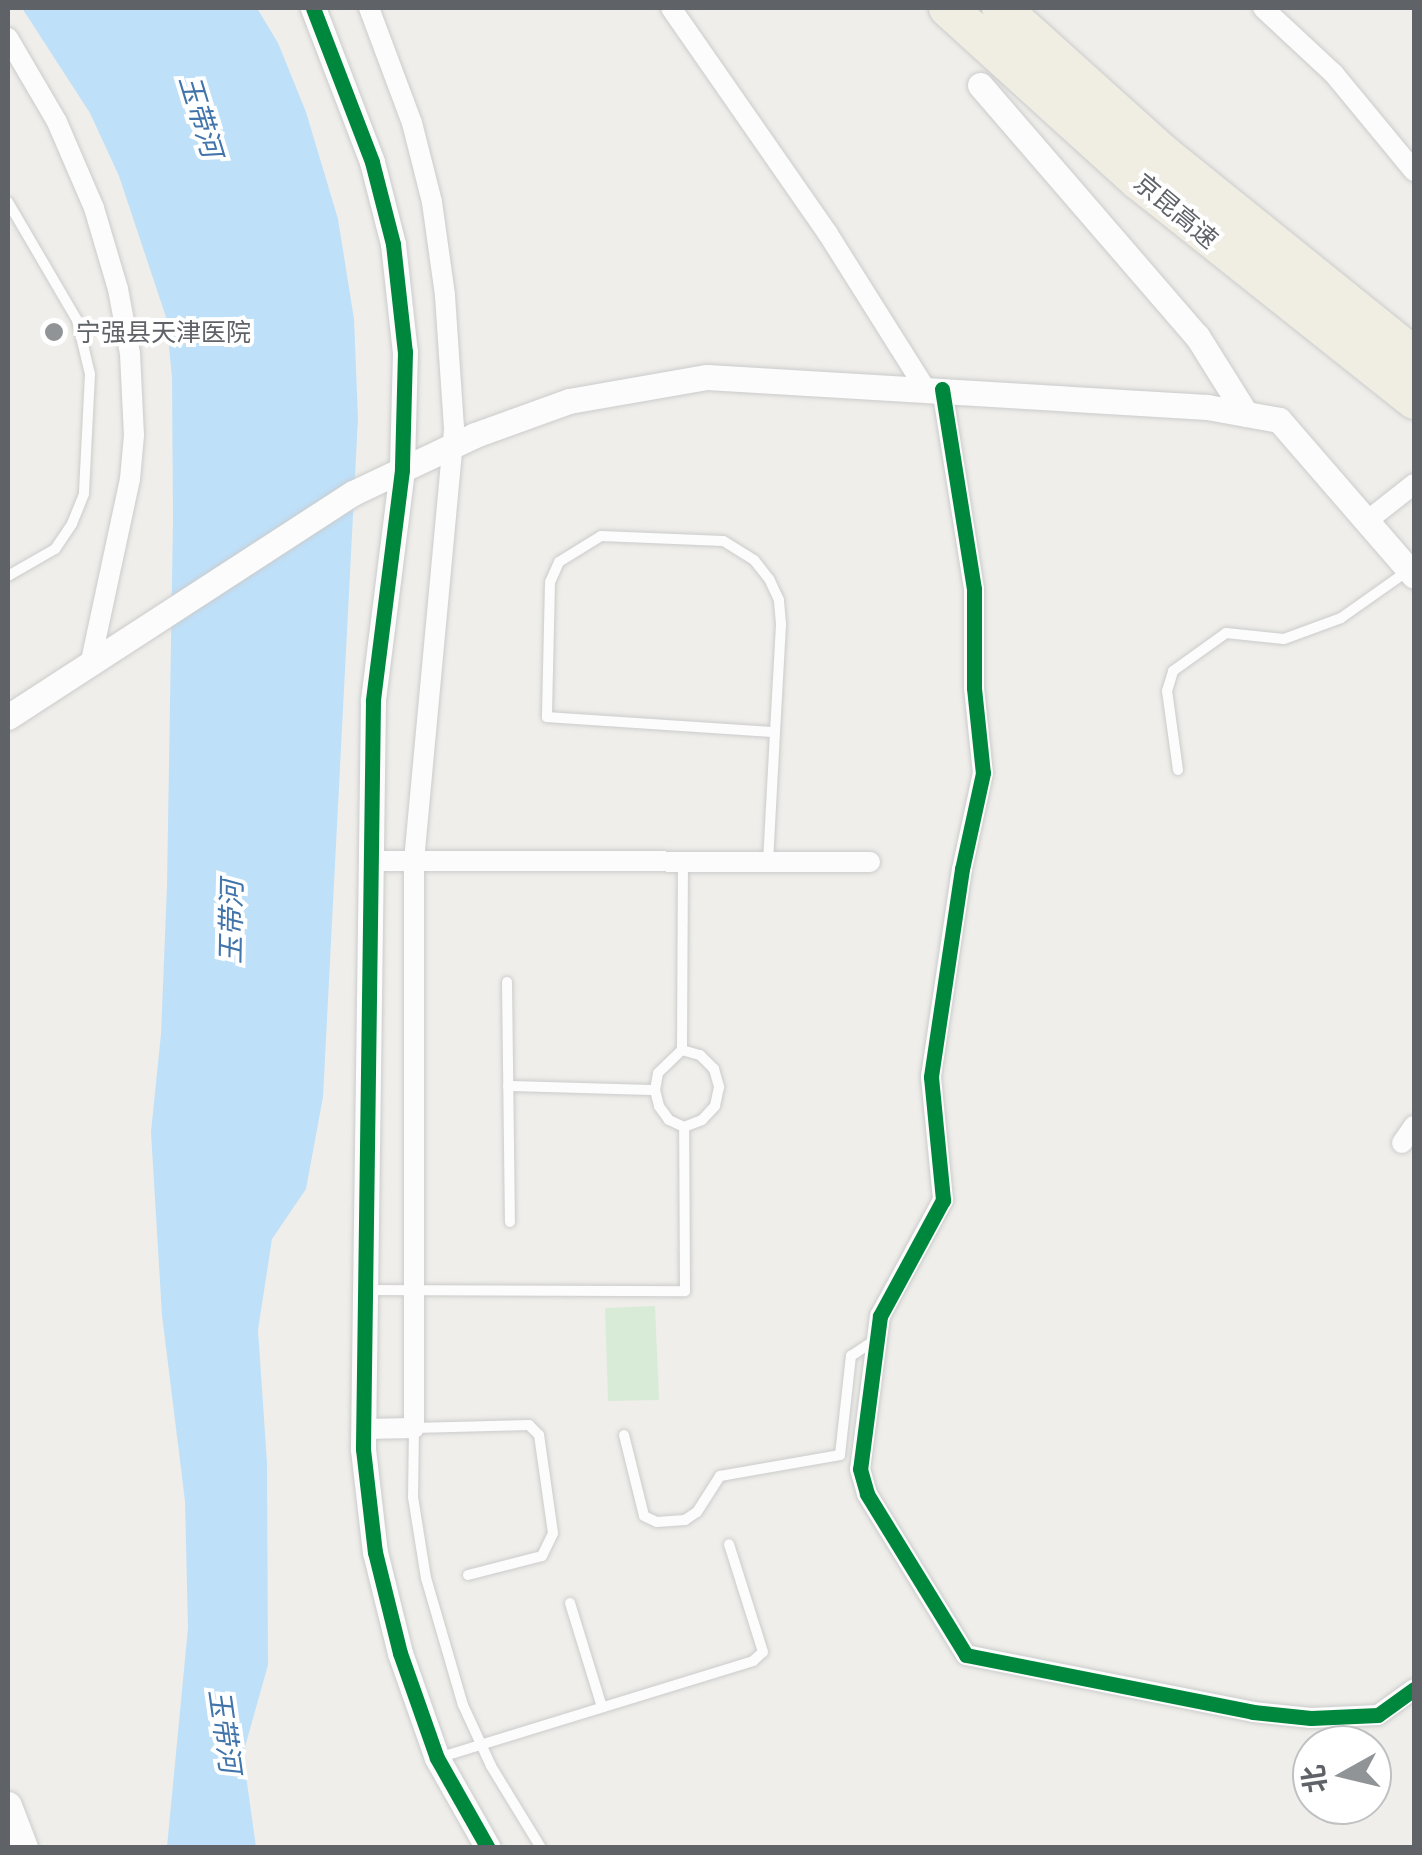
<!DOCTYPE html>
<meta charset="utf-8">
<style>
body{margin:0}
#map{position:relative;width:1422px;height:1855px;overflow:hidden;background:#efeeea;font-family:Ubuntu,"Noto Sans SC",sans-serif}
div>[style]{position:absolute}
.green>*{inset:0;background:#d8ebd6}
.water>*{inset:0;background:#bfe0f9}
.roads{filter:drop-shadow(0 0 2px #cbcccc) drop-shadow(0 0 2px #cbcccc)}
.service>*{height:10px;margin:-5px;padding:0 5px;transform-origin:5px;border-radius:5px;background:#fdfcfc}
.minor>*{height:20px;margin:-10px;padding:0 10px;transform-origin:10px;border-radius:10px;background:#fdfcfc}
.tertiary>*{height:25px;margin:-12.5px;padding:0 12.5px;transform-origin:12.5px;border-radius:12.5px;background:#fdfcfc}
.secondary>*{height:28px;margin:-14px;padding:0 14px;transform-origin:14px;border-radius:14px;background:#fdfcfc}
.motorway>*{height:38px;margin:-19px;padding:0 19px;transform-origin:19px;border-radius:19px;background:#f0ede3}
.cycleway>*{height:15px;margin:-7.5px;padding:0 7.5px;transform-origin:7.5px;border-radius:7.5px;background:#00873e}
.dots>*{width:28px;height:28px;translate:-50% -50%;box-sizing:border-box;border:5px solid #fff;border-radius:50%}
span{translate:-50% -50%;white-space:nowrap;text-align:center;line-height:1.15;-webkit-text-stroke:8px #fff;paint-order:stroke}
.street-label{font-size:25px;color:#5f6368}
.poi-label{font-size:25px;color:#5f6368}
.left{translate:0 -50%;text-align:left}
.water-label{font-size:28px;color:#4174aa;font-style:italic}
.frame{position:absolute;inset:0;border:10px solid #5f6368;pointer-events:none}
.north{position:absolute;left:1292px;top:1725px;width:100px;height:100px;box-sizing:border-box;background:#fff;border:2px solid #bfc1c3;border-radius:50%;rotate:262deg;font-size:28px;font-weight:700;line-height:40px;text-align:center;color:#5f6368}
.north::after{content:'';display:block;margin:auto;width:35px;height:45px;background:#919496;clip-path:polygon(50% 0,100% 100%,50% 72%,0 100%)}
</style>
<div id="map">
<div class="green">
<div style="clip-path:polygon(655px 1306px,659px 1400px,608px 1401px,605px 1308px)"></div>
</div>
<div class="water">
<div style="clip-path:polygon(22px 8px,257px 8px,278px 43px,306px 112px,338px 219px,354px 319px,358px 418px,323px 1097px,306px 1189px,272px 1239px,258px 1330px,267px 1463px,268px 1665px,243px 1754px,256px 1847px,167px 1847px,188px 1628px,185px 1501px,162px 1315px,151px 1132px,161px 1034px,167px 887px,173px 520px,172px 377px,166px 317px,119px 176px,90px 113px)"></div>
</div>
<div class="roads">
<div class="service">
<div style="left:8px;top:202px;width:137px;rotate:59.7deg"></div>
<div style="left:77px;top:320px;width:56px;rotate:76.5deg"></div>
<div style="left:90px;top:374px;width:120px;rotate:92.9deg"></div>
<div style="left:84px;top:494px;width:32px;rotate:112deg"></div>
<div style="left:72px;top:524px;width:30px;rotate:124deg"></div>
<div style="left:55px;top:549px;width:54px;rotate:150.1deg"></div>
<div style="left:1178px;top:770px;width:80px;rotate:-97.9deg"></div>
<div style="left:1167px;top:691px;width:21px;rotate:-73deg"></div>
<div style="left:1173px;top:671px;width:65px;rotate:-35.6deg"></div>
<div style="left:1226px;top:633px;width:58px;rotate:5.9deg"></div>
<div style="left:1284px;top:639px;width:61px;rotate:-20.2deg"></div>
<div style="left:1341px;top:618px;width:83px;rotate:-35.2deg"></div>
<div style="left:768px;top:862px;width:130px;rotate:-86.9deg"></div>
<div style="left:775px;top:732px;width:108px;rotate:-86.8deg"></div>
<div style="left:781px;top:624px;width:24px;rotate:-95deg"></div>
<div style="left:779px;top:600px;width:23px;rotate:-115deg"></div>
<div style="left:769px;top:579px;width:24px;rotate:-128deg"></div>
<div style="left:754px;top:560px;width:36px;rotate:-148deg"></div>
<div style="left:723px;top:541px;width:122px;rotate:-177.7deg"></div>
<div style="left:601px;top:536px;width:49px;rotate:148.2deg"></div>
<div style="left:559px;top:562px;width:22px;rotate:114deg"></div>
<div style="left:550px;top:582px;width:135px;rotate:91.3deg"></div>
<div style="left:547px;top:717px;width:228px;rotate:3.8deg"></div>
<div style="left:507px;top:982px;width:240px;rotate:89.3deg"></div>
<div style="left:682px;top:1050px;width:19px;rotate:16deg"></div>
<div style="left:700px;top:1055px;width:20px;rotate:45deg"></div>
<div style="left:714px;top:1069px;width:19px;rotate:74deg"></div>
<div style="left:719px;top:1087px;width:19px;rotate:102deg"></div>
<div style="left:715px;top:1106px;width:19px;rotate:133deg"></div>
<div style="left:702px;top:1120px;width:19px;rotate:159deg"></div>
<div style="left:684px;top:1127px;width:17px;rotate:-155deg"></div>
<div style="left:669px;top:1120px;width:17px;rotate:-126deg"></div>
<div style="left:659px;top:1106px;width:16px;rotate:-104deg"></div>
<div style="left:655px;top:1090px;width:17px;rotate:-80deg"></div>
<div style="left:658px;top:1073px;width:33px;rotate:-44deg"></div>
<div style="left:682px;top:1050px;width:188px;rotate:-89.7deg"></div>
<div style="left:508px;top:1086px;width:147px;rotate:1.6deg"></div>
<div style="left:365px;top:1290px;width:320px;rotate:0.2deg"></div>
<div style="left:685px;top:1291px;width:164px;rotate:-90.3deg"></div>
<div style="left:624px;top:1435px;width:83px;rotate:76.1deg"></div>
<div style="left:644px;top:1516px;width:14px;rotate:25deg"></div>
<div style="left:657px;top:1522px;width:28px;rotate:-4deg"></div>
<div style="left:685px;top:1520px;width:14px;rotate:-34deg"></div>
<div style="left:697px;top:1512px;width:43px;rotate:-57.4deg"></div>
<div style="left:720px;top:1476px;width:122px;rotate:-9.9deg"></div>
<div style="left:840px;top:1455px;width:100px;rotate:-83.7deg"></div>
<div style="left:851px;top:1356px;width:29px;rotate:-34deg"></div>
<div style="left:468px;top:1575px;width:76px;rotate:-14.4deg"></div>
<div style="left:542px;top:1556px;width:25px;rotate:-64deg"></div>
<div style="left:553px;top:1533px;width:99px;rotate:-98.1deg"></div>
<div style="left:539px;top:1435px;width:14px;rotate:-135deg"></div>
<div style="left:529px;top:1425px;width:115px;rotate:178.5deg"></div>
<div style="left:414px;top:1428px;width:69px;rotate:90.8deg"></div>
<div style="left:413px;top:1497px;width:82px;rotate:80.9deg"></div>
<div style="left:426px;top:1578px;width:132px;rotate:73.8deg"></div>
<div style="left:463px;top:1705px;width:67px;rotate:65.3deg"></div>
<div style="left:491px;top:1766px;width:96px;rotate:58.6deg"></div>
<div style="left:570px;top:1603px;width:109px;rotate:72.9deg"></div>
<div style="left:438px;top:1758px;width:330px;rotate:-17.1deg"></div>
<div style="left:753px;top:1661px;width:13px;rotate:-42deg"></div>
<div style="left:763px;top:1652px;width:113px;rotate:-107.5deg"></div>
</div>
<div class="minor">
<div style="left:671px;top:8px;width:275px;rotate:55.2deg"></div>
<div style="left:828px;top:234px;width:182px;rotate:57.8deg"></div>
<div style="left:1263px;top:8px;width:97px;rotate:42.9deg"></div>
<div style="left:1334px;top:74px;width:126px;rotate:50.5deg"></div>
<div style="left:8px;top:38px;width:97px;rotate:59.7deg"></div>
<div style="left:57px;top:122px;width:94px;rotate:66.7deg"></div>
<div style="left:94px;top:208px;width:84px;rotate:73.5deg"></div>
<div style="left:118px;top:289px;width:66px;rotate:79.5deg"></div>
<div style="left:130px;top:354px;width:81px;rotate:87.2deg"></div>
<div style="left:134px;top:435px;width:44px;rotate:95.2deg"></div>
<div style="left:130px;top:479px;width:190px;rotate:102.1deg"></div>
<div style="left:942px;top:389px;width:203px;rotate:80.9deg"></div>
<div style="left:974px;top:589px;width:99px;rotate:90deg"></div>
<div style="left:974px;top:688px;width:85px;rotate:84deg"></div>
<div style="left:983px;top:773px;width:98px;rotate:102.3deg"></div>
<div style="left:962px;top:869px;width:210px;rotate:98.5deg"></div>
<div style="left:931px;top:1077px;width:124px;rotate:84.4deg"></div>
<div style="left:943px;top:1200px;width:132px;rotate:118.5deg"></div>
<div style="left:880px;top:1316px;width:154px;rotate:97.4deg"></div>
<div style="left:860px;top:1469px;width:26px;rotate:74deg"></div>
<div style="left:867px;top:1494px;width:189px;rotate:58.4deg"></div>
<div style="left:966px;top:1655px;width:293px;rotate:11.2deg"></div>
<div style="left:1253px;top:1712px;width:58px;rotate:5.9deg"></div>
<div style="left:1311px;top:1718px;width:67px;rotate:-2.6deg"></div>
<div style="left:1378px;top:1715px;width:44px;rotate:-35.8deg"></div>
<div style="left:1367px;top:521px;width:60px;rotate:-38.2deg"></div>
<div style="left:371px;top:861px;width:499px;rotate:0.1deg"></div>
<div style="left:1402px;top:1143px;width:21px;rotate:-55deg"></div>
<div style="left:364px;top:1429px;width:50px;rotate:-1.1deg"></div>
<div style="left:414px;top:1428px;width:567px;rotate:-90deg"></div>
<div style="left:414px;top:861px;width:435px;rotate:-84.7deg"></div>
<div style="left:454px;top:428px;width:133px;rotate:-93.9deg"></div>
<div style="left:445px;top:295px;width:94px;rotate:-98deg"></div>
<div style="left:432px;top:202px;width:81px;rotate:-104.2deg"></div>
<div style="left:412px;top:123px;width:123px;rotate:-110.5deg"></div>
</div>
<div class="tertiary">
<div style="left:313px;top:8px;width:165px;rotate:69deg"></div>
<div style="left:372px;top:162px;width:85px;rotate:75.6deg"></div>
<div style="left:393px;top:244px;width:109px;rotate:83.7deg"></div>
<div style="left:405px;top:352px;width:118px;rotate:91.5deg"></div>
<div style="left:402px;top:470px;width:233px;rotate:97.2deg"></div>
<div style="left:373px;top:701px;width:748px;rotate:90.77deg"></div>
<div style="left:363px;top:1449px;width:104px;rotate:83.4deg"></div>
<div style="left:375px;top:1552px;width:104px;rotate:76.1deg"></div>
<div style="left:400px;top:1653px;width:111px;rotate:70.6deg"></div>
<div style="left:437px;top:1758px;width:103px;rotate:60.5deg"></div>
<div style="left:980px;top:85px;width:332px;rotate:49.2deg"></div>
<div style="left:1197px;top:336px;width:92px;rotate:57.9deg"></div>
<div style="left:8px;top:717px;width:411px;rotate:-33deg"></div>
<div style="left:353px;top:493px;width:135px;rotate:-25.4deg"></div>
<div style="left:475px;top:435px;width:100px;rotate:-19.9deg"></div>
<div style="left:569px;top:401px;width:140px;rotate:-9.9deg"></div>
<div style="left:707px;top:377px;width:501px;rotate:3.43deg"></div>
<div style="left:1207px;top:407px;width:73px;rotate:10.2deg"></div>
<div style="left:1279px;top:420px;width:206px;rotate:49.1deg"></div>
</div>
<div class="secondary">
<div style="left:8px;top:1806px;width:45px;rotate:69.1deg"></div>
</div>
<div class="motorway">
<div style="left:948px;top:8px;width:258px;rotate:42.2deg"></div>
<div style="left:1139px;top:181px;width:352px;rotate:38.5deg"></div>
<div style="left:1001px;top:8px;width:217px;rotate:42deg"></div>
<div style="left:1162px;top:153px;width:324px;rotate:38.9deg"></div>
</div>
</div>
<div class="cycleway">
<div style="left:313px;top:8px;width:165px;rotate:69deg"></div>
<div style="left:372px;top:162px;width:85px;rotate:75.6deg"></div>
<div style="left:393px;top:244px;width:109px;rotate:83.7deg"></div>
<div style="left:405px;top:352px;width:118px;rotate:91.5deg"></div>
<div style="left:402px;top:470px;width:233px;rotate:97.2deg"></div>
<div style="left:373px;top:701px;width:748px;rotate:90.77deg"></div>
<div style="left:363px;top:1449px;width:104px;rotate:83.4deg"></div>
<div style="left:375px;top:1552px;width:104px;rotate:76.1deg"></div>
<div style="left:400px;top:1653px;width:111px;rotate:70.6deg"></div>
<div style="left:437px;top:1758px;width:103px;rotate:60.5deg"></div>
<div style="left:942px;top:389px;width:203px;rotate:80.9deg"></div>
<div style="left:974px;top:589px;width:99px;rotate:90deg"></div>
<div style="left:974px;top:688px;width:85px;rotate:84deg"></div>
<div style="left:983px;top:773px;width:98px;rotate:102.3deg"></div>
<div style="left:962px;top:869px;width:210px;rotate:98.5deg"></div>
<div style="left:931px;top:1077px;width:124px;rotate:84.4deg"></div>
<div style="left:943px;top:1200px;width:132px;rotate:118.5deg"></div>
<div style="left:880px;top:1316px;width:154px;rotate:97.4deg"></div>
<div style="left:860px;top:1469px;width:26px;rotate:74deg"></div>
<div style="left:867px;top:1494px;width:189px;rotate:58.4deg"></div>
<div style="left:966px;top:1655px;width:293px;rotate:11.2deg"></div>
<div style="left:1253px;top:1712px;width:58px;rotate:5.9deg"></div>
<div style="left:1311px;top:1718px;width:67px;rotate:-2.6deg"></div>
<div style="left:1378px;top:1715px;width:44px;rotate:-35.8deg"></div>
</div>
<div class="dots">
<div style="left:54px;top:332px;background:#919496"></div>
</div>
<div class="street-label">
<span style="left:1176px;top:211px;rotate:40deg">京昆高速</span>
</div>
<div class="poi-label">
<span class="left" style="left:76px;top:332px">宁强县天津医院</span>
</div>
<div class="water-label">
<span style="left:201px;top:116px;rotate:73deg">玉带河</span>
<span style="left:231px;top:922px;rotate:-89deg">玉带河</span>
<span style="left:225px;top:1731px;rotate:82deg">玉带河</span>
</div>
<div class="frame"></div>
<div class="north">北</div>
</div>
